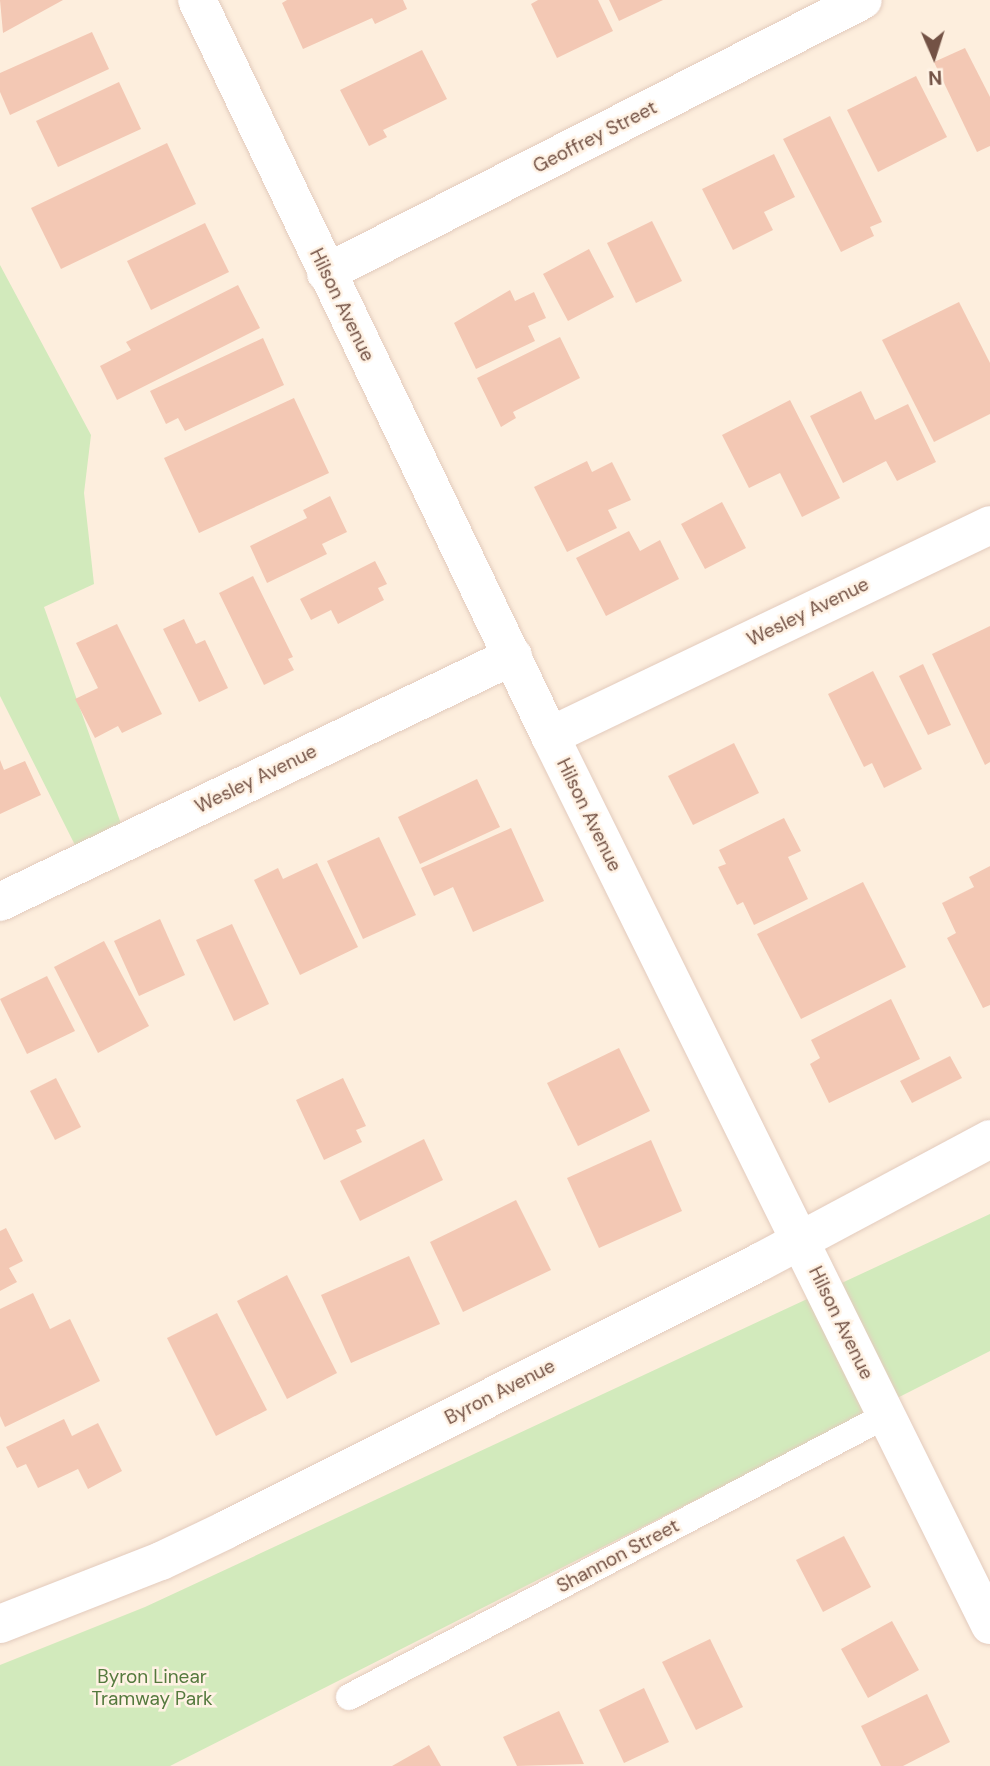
<!DOCTYPE html>
<style>
body{margin:0}
#map{position:relative;width:990px;height:1766px;overflow:hidden;background:#fdeedd;font-family:"DM Sans",sans-serif}
div>[style]{position:absolute}
.green>*{inset:0;background:#d2eabc}
.building>*{inset:0;background:#f3c8b4}
.roads{filter:drop-shadow(0 0 2px #e3cbbd) drop-shadow(0 0 2px #e3cbbd)}
.lane>*{height:26px;margin:-13px;padding:0 13px;transform-origin:13px;border-radius:13px;background:#fff}
.street>*{height:38px;margin:-19px;padding:0 19px;transform-origin:19px;border-radius:19px;background:#fff}
.secondary>*{height:38px;margin:-19px;padding:0 19px;transform-origin:19px;border-radius:19px;background:#fff}
span{translate:-50% -50%;white-space:nowrap;text-align:center;line-height:1.15;-webkit-text-stroke:5px #fff2e4;paint-order:stroke}
.street-label{font-size:19px;color:#735245}
.park-label{font-size:19px;color:#54793d}
.north{position:absolute;left:899px;top:21px;width:70px;height:70px;-webkit-text-stroke:5px #fff2e4;paint-order:stroke;rotate:177deg;font-size:19px;font-weight:700;line-height:28px;text-align:center;color:#735245}
.north::after{content:'';display:block;margin:auto;width:24px;height:32px;background:#735245;clip-path:polygon(50% 0,100% 100%,50% 72%,0 100%)}
</style>
<div id="map">
<div class="green">
<div style="clip-path:polygon(0 265px,91px 435px,84px 493px,94px 584px,44px 607px,125px 835px,81px 857px,0 696px)"></div>
<div style="clip-path:polygon(990px 1214px,990px 1351px,170px 1766px,0 1766px,0 1665px,145px 1607px)"></div>
</div>
<div class="building">
<div style="clip-path:polygon(0 0,63px 0,3px 33px)"></div>
<div style="clip-path:polygon(287px 0,403px 0,407px 9px,375px 24px,372px 18px,303px 49px,282px 3px)"></div>
<div style="clip-path:polygon(538px 0,598px 0,613px 31px,557px 58px,531px 4px)"></div>
<div style="clip-path:polygon(609px 0,663px 0,619px 21px)"></div>
<div style="clip-path:polygon(92px 32px,109px 69px,10px 115px,0 92px,0 73px)"></div>
<div style="clip-path:polygon(965px 48px,990px 97px,990px 146px,977px 152px,934px 62px)"></div>
<div style="clip-path:polygon(422px 50px,447px 99px,383px 130px,387px 137px,369px 146px,340px 90px)"></div>
<div style="clip-path:polygon(916px 76px,947px 137px,878px 172px,847px 110px)"></div>
<div style="clip-path:polygon(119px 82px,141px 129px,58px 167px,36px 121px)"></div>
<div style="clip-path:polygon(830px 116px,882px 222px,870px 227px,874px 236px,841px 252px,783px 139px)"></div>
<div style="clip-path:polygon(167px 143px,196px 204px,61px 269px,31px 208px)"></div>
<div style="clip-path:polygon(774px 154px,795px 197px,764px 212px,773px 230px,733px 250px,702px 189px)"></div>
<div style="clip-path:polygon(652px 221px,682px 281px,636px 303px,607px 243px)"></div>
<div style="clip-path:polygon(205px 223px,229px 272px,151px 310px,127px 261px)"></div>
<div style="clip-path:polygon(589px 249px,614px 297px,568px 321px,543px 274px)"></div>
<div style="clip-path:polygon(238px 285px,260px 328px,117px 400px,100px 366px,131px 350px,126px 342px)"></div>
<div style="clip-path:polygon(510px 290px,515px 301px,534px 292px,546px 318px,528px 326px,535px 341px,476px 369px,454px 323px)"></div>
<div style="clip-path:polygon(959px 302px,990px 363px,990px 414px,934px 442px,882px 340px)"></div>
<div style="clip-path:polygon(560px 337px,580px 378px,513px 412px,516px 418px,501px 427px,477px 378px)"></div>
<div style="clip-path:polygon(263px 338px,284px 385px,185px 431px,178px 418px,166px 424px,150px 391px)"></div>
<div style="clip-path:polygon(861px 391px,875px 420px,908px 404px,936px 462px,897px 481px,886px 461px,843px 483px,810px 416px)"></div>
<div style="clip-path:polygon(294px 398px,329px 473px,199px 533px,164px 458px)"></div>
<div style="clip-path:polygon(790px 400px,840px 498px,802px 517px,780px 473px,749px 488px,722px 435px)"></div>
<div style="clip-path:polygon(587px 461px,592px 472px,612px 462px,631px 500px,608px 510px,617px 528px,567px 552px,534px 487px)"></div>
<div style="clip-path:polygon(330px 496px,347px 532px,322px 544px,327px 554px,267px 583px,250px 546px,307px 518px,303px 510px)"></div>
<div style="clip-path:polygon(722px 502px,746px 548px,705px 569px,681px 524px)"></div>
<div style="clip-path:polygon(629px 531px,640px 551px,660px 540px,679px 579px,606px 616px,576px 558px)"></div>
<div style="clip-path:polygon(375px 561px,387px 584px,378px 588px,384px 600px,338px 624px,331px 610px,311px 620px,300px 599px)"></div>
<div style="clip-path:polygon(253px 576px,293px 657px,288px 659px,294px 670px,264px 685px,219px 593px)"></div>
<div style="clip-path:polygon(184px 619px,196px 644px,205px 640px,228px 688px,199px 702px,163px 629px)"></div>
<div style="clip-path:polygon(117px 624px,162px 714px,122px 733px,118px 726px,95px 738px,75px 699px,98px 688px,76px 643px)"></div>
<div style="clip-path:polygon(990px 626px,990px 762px,985px 765px,932px 654px)"></div>
<div style="clip-path:polygon(923px 664px,951px 725px,928px 735px,899px 676px)"></div>
<div style="clip-path:polygon(873px 671px,922px 769px,884px 788px,872px 763px,864px 767px,828px 694px)"></div>
<div style="clip-path:polygon(734px 743px,759px 793px,693px 825px,668px 776px)"></div>
<div style="clip-path:polygon(0 760px,4px 770px,25px 761px,41px 795px,0 814px)"></div>
<div style="clip-path:polygon(477px 779px,500px 827px,420px 864px,398px 817px)"></div>
<div style="clip-path:polygon(784px 818px,801px 851px,788px 857px,808px 899px,754px 925px,743px 902px,737px 905px,718px 867px,726px 864px,719px 850px)"></div>
<div style="clip-path:polygon(511px 828px,544px 901px,473px 932px,453px 887px,434px 896px,421px 868px)"></div>
<div style="clip-path:polygon(379px 837px,416px 915px,363px 939px,327px 861px)"></div>
<div style="clip-path:polygon(317px 863px,358px 947px,300px 975px,254px 880px,278px 868px,283px 879px)"></div>
<div style="clip-path:polygon(990px 866px,990px 1005px,983px 1008px,947px 938px,956px 933px,942px 903px,974px 887px,969px 877px)"></div>
<div style="clip-path:polygon(863px 882px,906px 967px,801px 1019px,757px 934px)"></div>
<div style="clip-path:polygon(160px 919px,185px 975px,139px 996px,114px 941px)"></div>
<div style="clip-path:polygon(232px 924px,269px 1004px,234px 1021px,196px 940px)"></div>
<div style="clip-path:polygon(104px 941px,149px 1026px,98px 1053px,54px 967px)"></div>
<div style="clip-path:polygon(47px 976px,75px 1031px,27px 1054px,0 999px)"></div>
<div style="clip-path:polygon(891px 999px,920px 1059px,829px 1103px,810px 1064px,820px 1058px,811px 1040px)"></div>
<div style="clip-path:polygon(619px 1048px,650px 1111px,578px 1146px,547px 1083px)"></div>
<div style="clip-path:polygon(950px 1056px,962px 1078px,912px 1103px,900px 1081px)"></div>
<div style="clip-path:polygon(56px 1078px,81px 1127px,55px 1140px,30px 1091px)"></div>
<div style="clip-path:polygon(343px 1078px,366px 1126px,356px 1130px,362px 1142px,324px 1160px,296px 1100px)"></div>
<div style="clip-path:polygon(424px 1139px,443px 1180px,360px 1221px,340px 1181px)"></div>
<div style="clip-path:polygon(651px 1140px,682px 1211px,599px 1248px,567px 1178px)"></div>
<div style="clip-path:polygon(516px 1200px,551px 1270px,463px 1312px,430px 1242px)"></div>
<div style="clip-path:polygon(6px 1228px,23px 1261px,9px 1268px,17px 1282px,0 1291px,0 1231px)"></div>
<div style="clip-path:polygon(409px 1256px,440px 1324px,351px 1363px,321px 1295px)"></div>
<div style="clip-path:polygon(287px 1275px,337px 1373px,287px 1399px,237px 1301px)"></div>
<div style="clip-path:polygon(33px 1293px,50px 1329px,70px 1319px,100px 1381px,5px 1427px,0 1416px,0 1309px)"></div>
<div style="clip-path:polygon(217px 1313px,267px 1410px,216px 1436px,167px 1338px)"></div>
<div style="clip-path:polygon(64px 1419px,72px 1436px,98px 1423px,122px 1471px,88px 1489px,78px 1469px,38px 1488px,26px 1464px,17px 1468px,6px 1447px)"></div>
<div style="clip-path:polygon(844px 1536px,871px 1587px,823px 1612px,796px 1560px)"></div>
<div style="clip-path:polygon(892px 1621px,919px 1670px,868px 1698px,841px 1649px)"></div>
<div style="clip-path:polygon(710px 1639px,743px 1707px,696px 1730px,662px 1662px)"></div>
<div style="clip-path:polygon(644px 1688px,669px 1742px,624px 1763px,599px 1710px)"></div>
<div style="clip-path:polygon(927px 1694px,950px 1742px,903px 1766px,881px 1766px,861px 1726px)"></div>
<div style="clip-path:polygon(559px 1711px,584px 1764px,517px 1766px,503px 1737px)"></div>
<div style="clip-path:polygon(429px 1745px,441px 1766px,392px 1766px)"></div>
</div>
<div class="roads">
<div class="lane">
<div style="left:349px;top:1697px;width:607px;rotate:-27.66deg"></div>
</div>
<div class="street">
<div style="left:197px;top:0;width:816px;rotate:64.38deg"></div>
<div style="left:550px;top:736px;width:992px;rotate:63.67deg"></div>
<div style="left:326px;top:273px;width:602px;rotate:-26.95deg"></div>
<div style="left:550px;top:736px;width:488px;rotate:-25.6deg"></div>
<div style="left:0;top:902px;width:569px;rotate:-25.62deg"></div>
</div>
<div class="secondary">
<div style="left:0;top:1624px;width:173px;rotate:-21.4deg"></div>
<div style="left:161px;top:1561px;width:72px;rotate:-25.5deg"></div>
<div style="left:226px;top:1530px;width:597px;rotate:-26.65deg"></div>
<div style="left:760px;top:1262px;width:261px;rotate:-28.1deg"></div>
</div>
</div>
<div class="street-label">
<span style="left:595px;top:137px;rotate:-27deg">Geoffrey Street</span>
<span style="left:342px;top:305px;rotate:64deg">Hilson Avenue</span>
<span style="left:808px;top:612px;rotate:-26deg">Wesley Avenue</span>
<span style="left:256px;top:779px;rotate:-26deg">Wesley Avenue</span>
<span style="left:589px;top:815px;rotate:64deg">Hilson Avenue</span>
<span style="left:841px;top:1323px;rotate:64deg">Hilson Avenue</span>
<span style="left:500px;top:1392px;rotate:-27deg">Byron Avenue</span>
<span style="left:618px;top:1556px;rotate:-28deg">Shannon Street</span>
</div>
<div class="park-label">
<span style="left:152px;top:1688px">Byron Linear<br>Tramway Park</span>
</div>
<div class="north">N</div>
</div>
